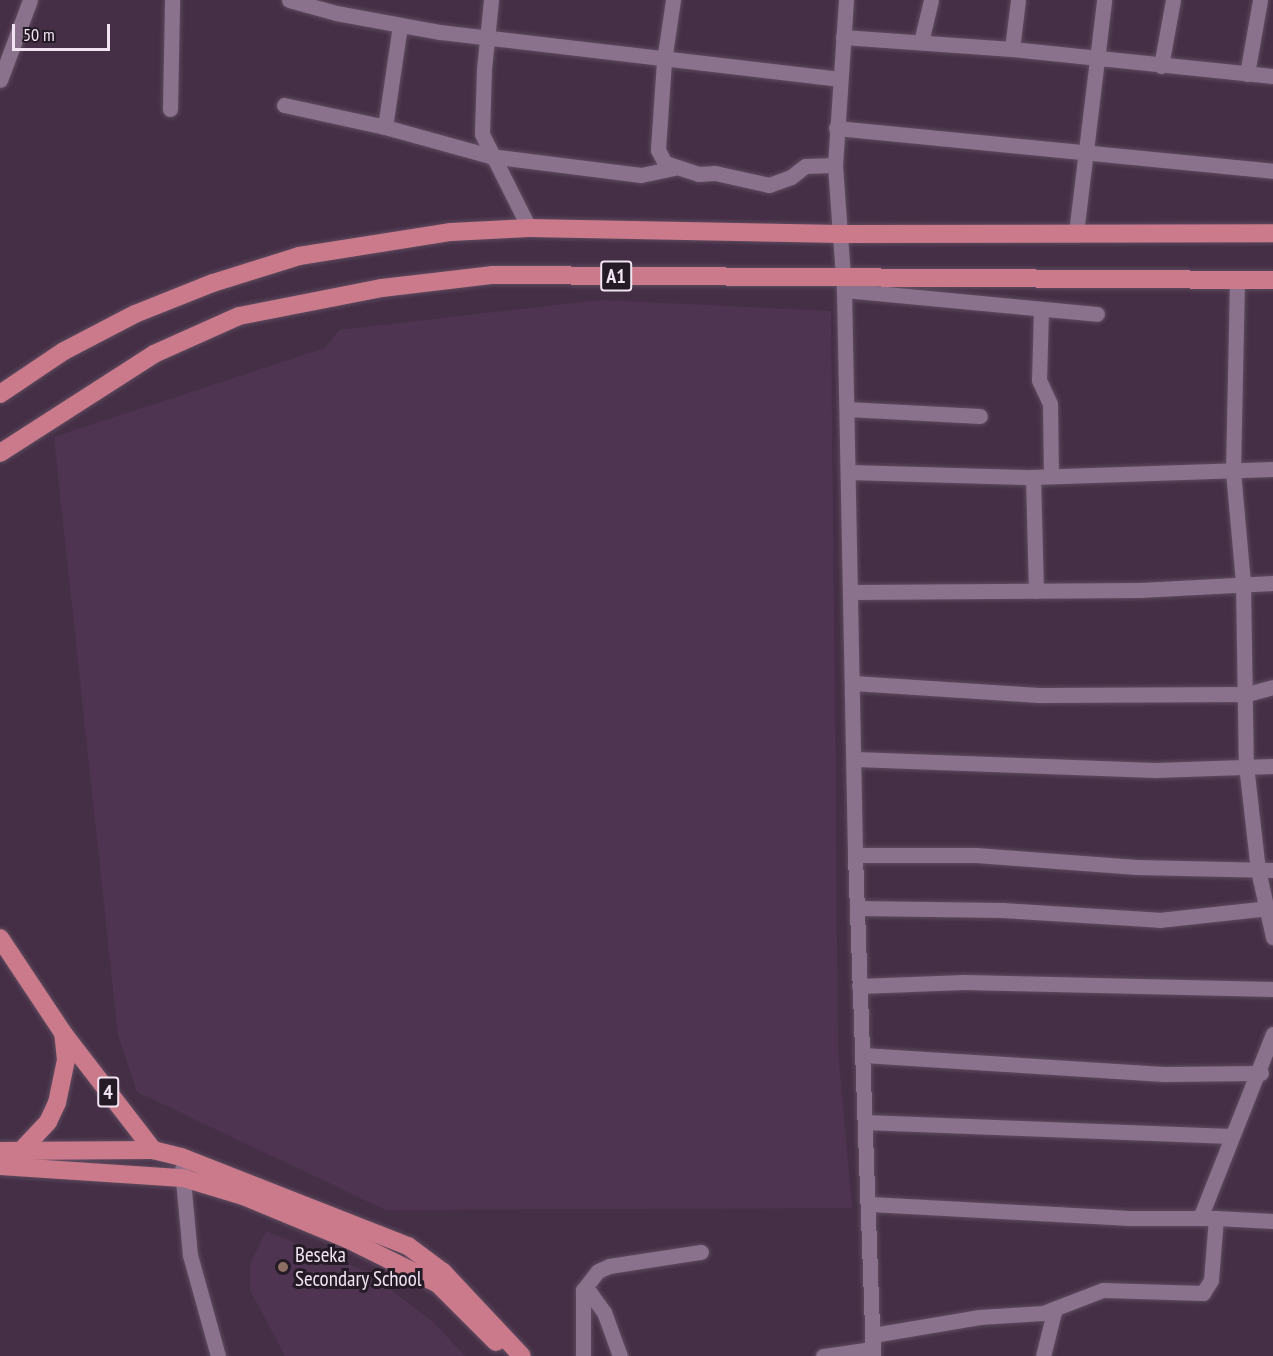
<!DOCTYPE html>
<style>
body{margin:0}
#map{position:relative;width:1273px;height:1356px;overflow:hidden;background:#452f46;font-family:"PT Sans Narrow",sans-serif}
div>[style]{position:absolute}
.built>*{inset:0;background:#4f3451}
.roads{filter:drop-shadow(0 0 2px #5e4b5f) drop-shadow(0 0 2px #5e4b5f)}
.minor>*{height:15px;margin:-7.5px;padding:0 7.5px;transform-origin:7.5px;border-radius:7.5px;background:#8a718c}
.major>*{height:18px;margin:-9px;padding:0 9px;transform-origin:9px;border-radius:9px;background:#ca7a8a}
.dots>*{width:16px;height:16px;translate:-50% -50%;box-sizing:border-box;border:3px solid #251b26;border-radius:50%}
span{translate:-50% -50%;white-space:nowrap;text-align:center;line-height:1.15;-webkit-text-stroke:6px #251b26;paint-order:stroke}
.shield-label span{padding:2px 4px;background:#251b26;border:2px solid;border-radius:4px;-webkit-text-stroke-width:0}
.shield-label{font-size:20px;color:#f1e3f2;font-weight:700}
.poi-label{font-size:21px;color:#f1e3f2}
.left{translate:0 -50%;text-align:left}
.scale{position:absolute;left:12px;top:24px;width:98px;height:27px;box-sizing:border-box;border:3px solid #f1e3f2;border-top:0;padding-left:8px;font-size:18px;line-height:21px;white-space:nowrap;color:#f1e3f2;-webkit-text-stroke:4px #251b26;paint-order:stroke}
</style>
<div id="map">
<div class="built">
<div style="clip-path:polygon(600px 300px,831px 311px,838px 1050px,852px 1208px,386px 1210px,137px 1092px,118px 1035px,54px 437px,325px 348px,339px 330px)"></div>
<div style="clip-path:polygon(266px 1231px,368px 1272px,434px 1323px,465px 1356px,285px 1356px,250px 1290px,250px 1264px)"></div>
</div>
<div class="roads">
<div class="minor">
<div style="left:289px;top:0;width:49px;rotate:15.5deg"></div>
<div style="left:336px;top:13px;width:106px;rotate:10.4deg"></div>
<div style="left:440px;top:32px;width:402px;rotate:6.7deg"></div>
<div style="left:491px;top:0;width:69px;rotate:95.8deg"></div>
<div style="left:484px;top:69px;width:65px;rotate:91.8deg"></div>
<div style="left:482px;top:134px;width:105px;rotate:63.4deg"></div>
<div style="left:673px;top:0;width:62px;rotate:98.4deg"></div>
<div style="left:664px;top:61px;width:89px;rotate:93.9deg"></div>
<div style="left:658px;top:150px;width:15px;rotate:62deg"></div>
<div style="left:665px;top:163px;width:35px;rotate:18deg"></div>
<div style="left:698px;top:174px;width:17px;rotate:-3deg"></div>
<div style="left:715px;top:173px;width:55px;rotate:12.5deg"></div>
<div style="left:769px;top:185px;width:23px;rotate:-20deg"></div>
<div style="left:791px;top:177px;width:18px;rotate:-38deg"></div>
<div style="left:805px;top:166px;width:30px;rotate:-2deg"></div>
<div style="left:846px;top:0;width:165px;rotate:93.8deg"></div>
<div style="left:835px;top:165px;width:125px;rotate:85.9deg"></div>
<div style="left:844px;top:290px;width:565px;rotate:88.88deg"></div>
<div style="left:855px;top:855px;width:501px;rotate:87.94deg"></div>
<div style="left:843px;top:37px;width:169px;rotate:4.1deg"></div>
<div style="left:1012px;top:49px;width:262px;rotate:5.9deg"></div>
<div style="left:921px;top:42px;width:43px;rotate:-76.6deg"></div>
<div style="left:1012px;top:49px;width:49px;rotate:-83deg"></div>
<div style="left:1161px;top:66px;width:67px;rotate:-79.7deg"></div>
<div style="left:1247px;top:74px;width:75px;rotate:-80deg"></div>
<div style="left:0;top:80px;width:85px;rotate:-69.4deg"></div>
<div style="left:284px;top:105px;width:103px;rotate:12.3deg"></div>
<div style="left:385px;top:127px;width:109px;rotate:15.4deg"></div>
<div style="left:490px;top:156px;width:152px;rotate:7.2deg"></div>
<div style="left:641px;top:175px;width:35px;rotate:-12deg"></div>
<div style="left:170px;top:109px;width:109px;rotate:-88.9deg"></div>
<div style="left:385px;top:127px;width:102px;rotate:-81.6deg"></div>
<div style="left:836px;top:128px;width:439px;rotate:5.6deg"></div>
<div style="left:1076px;top:233px;width:235px;rotate:-83.1deg"></div>
<div style="left:1237px;top:280px;width:191px;rotate:91.2deg"></div>
<div style="left:1233px;top:471px;width:112px;rotate:84.9deg"></div>
<div style="left:1243px;top:583px;width:182px;rotate:89.1deg"></div>
<div style="left:1246px;top:765px;width:106px;rotate:83.5deg"></div>
<div style="left:1258px;top:870px;width:69px;rotate:77.4deg"></div>
<div style="left:844px;top:290px;width:254px;rotate:5.4deg"></div>
<div style="left:1041px;top:310px;width:70px;rotate:91.6deg"></div>
<div style="left:1039px;top:380px;width:26px;rotate:65deg"></div>
<div style="left:1050px;top:404px;width:72px;rotate:89.2deg"></div>
<div style="left:847px;top:409px;width:133px;rotate:3deg"></div>
<div style="left:849px;top:472px;width:184px;rotate:1.6deg"></div>
<div style="left:1033px;top:477px;width:240px;rotate:-1.9deg"></div>
<div style="left:1033px;top:477px;width:114px;rotate:88.5deg"></div>
<div style="left:852px;top:592px;width:288px;rotate:-0.4deg"></div>
<div style="left:1140px;top:590px;width:133px;rotate:-3deg"></div>
<div style="left:853px;top:683px;width:186px;rotate:3.7deg"></div>
<div style="left:1039px;top:695px;width:208px;rotate:-0.3deg"></div>
<div style="left:1247px;top:694px;width:27px;rotate:-15deg"></div>
<div style="left:855px;top:759px;width:300px;rotate:2.1deg"></div>
<div style="left:1155px;top:770px;width:118px;rotate:-1.9deg"></div>
<div style="left:855px;top:855px;width:121px"></div>
<div style="left:976px;top:855px;width:161px;rotate:4.3deg"></div>
<div style="left:1137px;top:867px;width:136px;rotate:1.3deg"></div>
<div style="left:857px;top:908px;width:145px;rotate:0.8deg"></div>
<div style="left:1002px;top:910px;width:157px;rotate:3.6deg"></div>
<div style="left:1159px;top:920px;width:111px;rotate:-6.2deg"></div>
<div style="left:859px;top:986px;width:105px;rotate:-2.2deg"></div>
<div style="left:964px;top:982px;width:309px;rotate:1.3deg"></div>
<div style="left:863px;top:1055px;width:301px;rotate:3.6deg"></div>
<div style="left:1163px;top:1074px;width:98px;rotate:-0.6deg"></div>
<div style="left:865px;top:1122px;width:365px;rotate:2.2deg"></div>
<div style="left:182px;top:1169px;width:86px;rotate:84.7deg"></div>
<div style="left:190px;top:1255px;width:105px;rotate:74.5deg"></div>
<div style="left:870px;top:1204px;width:260px;rotate:3.1deg"></div>
<div style="left:1130px;top:1218px;width:86px"></div>
<div style="left:1200px;top:1218px;width:198px;rotate:-68.4deg"></div>
<div style="left:583px;top:1290px;width:8px;rotate:23deg"></div>
<div style="left:590px;top:1293px;width:24px;rotate:54deg"></div>
<div style="left:604px;top:1312px;width:47px;rotate:70deg"></div>
<div style="left:873px;top:1335px;width:108px;rotate:-9.6deg"></div>
<div style="left:979px;top:1317px;width:64px;rotate:-3.6deg"></div>
<div style="left:1043px;top:1313px;width:64px;rotate:-21deg"></div>
<div style="left:1103px;top:1290px;width:100px;rotate:1.7deg"></div>
<div style="left:1203px;top:1293px;width:15px;rotate:-58deg"></div>
<div style="left:1211px;top:1280px;width:62px;rotate:-85.4deg"></div>
<div style="left:1216px;top:1218px;width:57px;rotate:3deg"></div>
<div style="left:583px;top:1356px;width:66px;rotate:-90deg"></div>
<div style="left:583px;top:1290px;width:24px;rotate:-52deg"></div>
<div style="left:598px;top:1271px;width:12px;rotate:-24deg"></div>
<div style="left:609px;top:1266px;width:93px;rotate:-8.7deg"></div>
<div style="left:823px;top:1356px;width:49px;rotate:-8.1deg"></div>
<div style="left:1043px;top:1356px;width:49px;rotate:-76deg"></div>
</div>
<div class="major">
<div style="left:0;top:394px;width:77px;rotate:-33.9deg"></div>
<div style="left:64px;top:351px;width:80px;rotate:-27.5deg"></div>
<div style="left:135px;top:314px;width:84px;rotate:-21.7deg"></div>
<div style="left:213px;top:283px;width:90px;rotate:-17.4deg"></div>
<div style="left:299px;top:256px;width:154px;rotate:-9deg"></div>
<div style="left:451px;top:232px;width:78px;rotate:-2.9deg"></div>
<div style="left:529px;top:228px;width:311px;rotate:1.1deg"></div>
<div style="left:840px;top:234px;width:433px;rotate:-0.1deg"></div>
<div style="left:0;top:453px;width:183px;rotate:-32.7deg"></div>
<div style="left:154px;top:354px;width:93px;rotate:-24.1deg"></div>
<div style="left:239px;top:316px;width:146px;rotate:-11.1deg"></div>
<div style="left:382px;top:288px;width:112px;rotate:-6.7deg"></div>
<div style="left:493px;top:275px;width:780px;rotate:0.37deg"></div>
<div style="left:0;top:938px;width:114px;rotate:56.4deg"></div>
<div style="left:63px;top:1033px;width:148px;rotate:52.4deg"></div>
<div style="left:0;top:1151px;width:153px;rotate:-0.4deg"></div>
<div style="left:153px;top:1150px;width:29px;rotate:14deg"></div>
<div style="left:181px;top:1157px;width:244px;rotate:21.4deg"></div>
<div style="left:408px;top:1246px;width:44px;rotate:36.6deg"></div>
<div style="left:443px;top:1272px;width:115px;rotate:46.8deg"></div>
<div style="left:18px;top:1154px;width:44px;rotate:-46.8deg"></div>
<div style="left:48px;top:1122px;width:21px;rotate:-65deg"></div>
<div style="left:57px;top:1103px;width:44px;rotate:-78.2deg"></div>
<div style="left:66px;top:1060px;width:27px;rotate:-96deg"></div>
<div style="left:0;top:1166px;width:183px;rotate:3.8deg"></div>
<div style="left:183px;top:1178px;width:63px;rotate:16.7deg"></div>
<div style="left:243px;top:1196px;width:113px;rotate:22.5deg"></div>
<div style="left:347px;top:1239px;width:102px;rotate:26.3deg"></div>
<div style="left:438px;top:1284px;width:82px;rotate:45deg"></div>
</div>
</div>
<div class="dots">
<div style="left:283px;top:1267px;background:#8d6e63"></div>
</div>
<div class="shield-label">
<span style="left:616px;top:276px">A1</span>
<span style="left:108px;top:1092px">4</span>
</div>
<div class="poi-label">
<span class="left" style="left:295px;top:1267px">Beseka<br>Secondary School</span>
</div>
<div class="scale">50 m</div>
</div>
